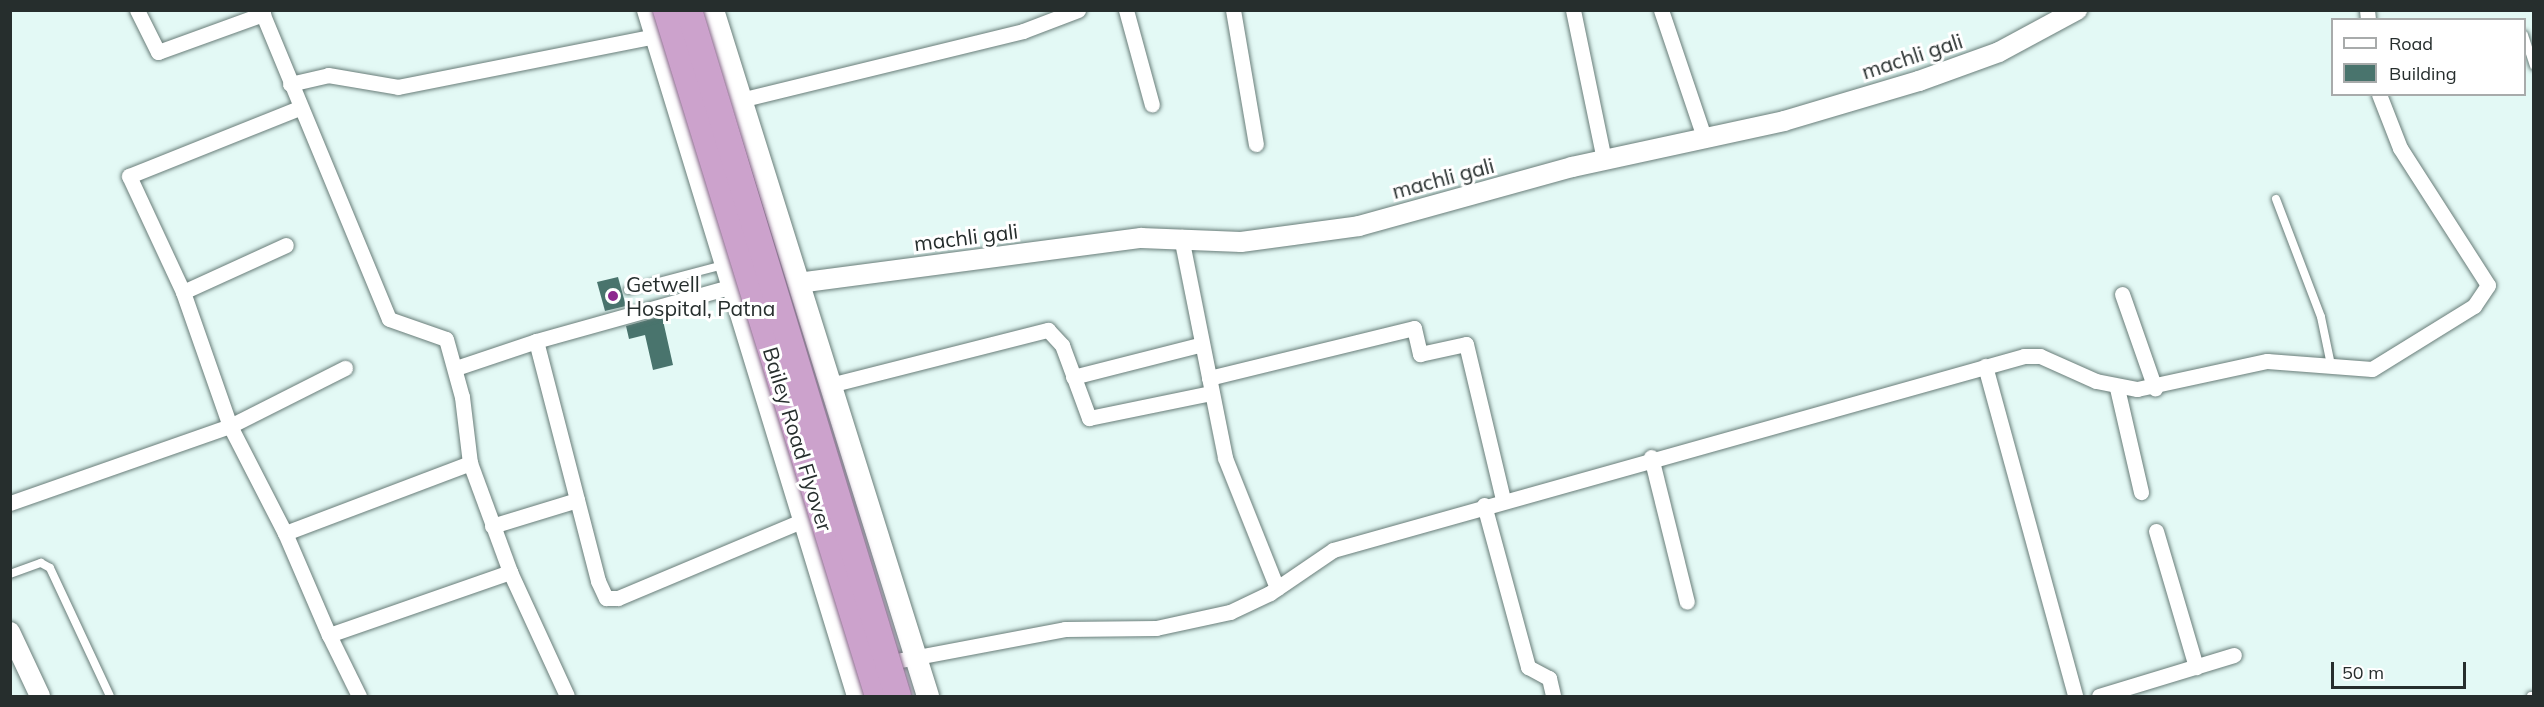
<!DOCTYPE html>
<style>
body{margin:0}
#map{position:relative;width:2544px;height:707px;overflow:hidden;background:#e3f9f5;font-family:Mulish,sans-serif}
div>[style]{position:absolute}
.building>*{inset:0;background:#49746d}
.roads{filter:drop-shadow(0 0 2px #697d79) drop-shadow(0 0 2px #697d79)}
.service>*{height:8px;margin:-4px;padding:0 4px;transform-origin:4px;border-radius:4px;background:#fff}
.minor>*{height:15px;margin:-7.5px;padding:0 7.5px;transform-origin:7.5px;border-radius:7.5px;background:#fff}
.tertiary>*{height:20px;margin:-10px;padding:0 10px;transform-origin:10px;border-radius:10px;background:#fff}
.secondary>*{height:22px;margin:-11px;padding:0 11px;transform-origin:11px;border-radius:11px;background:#fff}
.bridges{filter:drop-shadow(0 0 2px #8a6a8c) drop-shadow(0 0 2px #8a6a8c)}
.trunk-bridge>*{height:26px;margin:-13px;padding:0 13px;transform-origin:13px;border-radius:13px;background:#cca2cc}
.dots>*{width:16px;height:16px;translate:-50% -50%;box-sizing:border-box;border:3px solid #fff;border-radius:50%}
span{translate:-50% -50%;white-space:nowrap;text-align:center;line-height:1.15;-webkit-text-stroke:6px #fff;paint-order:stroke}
.street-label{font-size:21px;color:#262e2d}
.poi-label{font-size:21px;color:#262e2d}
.left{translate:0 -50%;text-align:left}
.frame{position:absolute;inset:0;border:12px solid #262e2d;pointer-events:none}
.legend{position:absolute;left:2331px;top:18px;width:195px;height:78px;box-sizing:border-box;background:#fff;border:2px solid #a8abab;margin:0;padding:8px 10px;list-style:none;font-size:18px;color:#262e2d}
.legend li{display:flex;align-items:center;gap:12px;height:30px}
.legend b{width:30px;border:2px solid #a8abab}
.scale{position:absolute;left:2331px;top:662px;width:135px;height:27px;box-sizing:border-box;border:3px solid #262e2d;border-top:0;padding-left:8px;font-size:18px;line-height:21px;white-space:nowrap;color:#262e2d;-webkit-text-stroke:4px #fff;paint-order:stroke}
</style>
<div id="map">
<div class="building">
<div style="clip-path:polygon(618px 277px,626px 306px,605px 311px,597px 282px)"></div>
<div style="clip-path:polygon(662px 316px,673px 365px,653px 370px,645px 335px,629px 339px,626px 326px)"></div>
</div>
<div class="roads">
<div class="service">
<div style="left:2524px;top:35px;width:32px;rotate:72deg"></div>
<div style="left:2276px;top:199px;width:126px;rotate:69.1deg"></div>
<div style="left:2321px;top:317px;width:49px;rotate:78.2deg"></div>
<div style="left:628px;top:290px;width:98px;rotate:-14.7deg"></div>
<div style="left:10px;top:574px;width:33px;rotate:-20deg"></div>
<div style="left:41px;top:563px;width:10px;rotate:29deg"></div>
<div style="left:50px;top:568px;width:141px;rotate:64.9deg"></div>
<div style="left:2531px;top:696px;width:3px"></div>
</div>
<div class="minor">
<div style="left:137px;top:10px;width:47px;rotate:63.4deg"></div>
<div style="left:158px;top:52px;width:112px;rotate:-19.9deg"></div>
<div style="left:261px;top:10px;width:334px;rotate:67.5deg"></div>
<div style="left:389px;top:319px;width:60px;rotate:19.3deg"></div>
<div style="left:446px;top:339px;width:60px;rotate:74.6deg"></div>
<div style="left:462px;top:397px;width:66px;rotate:83.1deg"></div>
<div style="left:470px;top:463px;width:116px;rotate:69.8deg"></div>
<div style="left:510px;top:572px;width:136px;rotate:65.3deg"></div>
<div style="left:1126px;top:10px;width:98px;rotate:74.7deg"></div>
<div style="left:1233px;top:10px;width:136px;rotate:80.3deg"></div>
<div style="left:1573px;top:10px;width:153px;rotate:78.3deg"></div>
<div style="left:1661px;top:10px;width:137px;rotate:71.3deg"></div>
<div style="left:2367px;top:10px;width:10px;rotate:84deg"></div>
<div style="left:290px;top:84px;width:39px;rotate:-13deg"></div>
<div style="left:328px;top:75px;width:71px;rotate:9.7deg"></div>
<div style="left:398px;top:87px;width:262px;rotate:-11.2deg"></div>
<div style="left:732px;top:102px;width:300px;rotate:-13.7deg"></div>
<div style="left:1023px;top:31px;width:59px;rotate:-20.9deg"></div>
<div style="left:299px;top:108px;width:183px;rotate:158.2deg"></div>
<div style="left:129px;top:176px;width:128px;rotate:65deg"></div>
<div style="left:183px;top:292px;width:142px;rotate:70.7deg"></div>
<div style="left:230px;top:426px;width:120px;rotate:62.8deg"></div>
<div style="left:285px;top:533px;width:111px;rotate:66.7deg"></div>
<div style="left:329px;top:635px;width:192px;rotate:-19.2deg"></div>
<div style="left:1181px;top:237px;width:225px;rotate:78.7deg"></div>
<div style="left:1225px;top:458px;width:140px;rotate:68.2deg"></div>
<div style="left:733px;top:286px;width:205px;rotate:164.4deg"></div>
<div style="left:536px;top:341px;width:248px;rotate:75.5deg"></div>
<div style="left:598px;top:581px;width:19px;rotate:65deg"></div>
<div style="left:606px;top:598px;width:12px"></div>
<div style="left:618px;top:598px;width:202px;rotate:-22.8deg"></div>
<div style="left:183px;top:292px;width:113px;rotate:-24.5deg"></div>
<div style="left:2122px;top:294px;width:100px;rotate:70.7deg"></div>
<div style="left:1985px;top:366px;width:342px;rotate:74.7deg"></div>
<div style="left:456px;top:368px;width:84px;rotate:-18.6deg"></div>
<div style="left:1073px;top:377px;width:133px;rotate:-14.3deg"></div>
<div style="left:1209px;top:378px;width:211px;rotate:-13.7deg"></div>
<div style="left:1414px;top:328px;width:27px;rotate:77deg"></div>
<div style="left:1420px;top:354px;width:47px;rotate:-12.3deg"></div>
<div style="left:1466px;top:344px;width:159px;rotate:76.6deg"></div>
<div style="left:830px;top:385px;width:225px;rotate:-14.2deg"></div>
<div style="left:1048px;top:330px;width:21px;rotate:47deg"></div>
<div style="left:1062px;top:345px;width:78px;rotate:69.7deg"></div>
<div style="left:1089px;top:418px;width:125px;rotate:-11.6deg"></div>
<div style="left:2117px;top:388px;width:107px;rotate:77deg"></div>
<div style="left:1651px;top:457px;width:149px;rotate:76.1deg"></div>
<div style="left:10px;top:503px;width:233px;rotate:-19.3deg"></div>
<div style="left:230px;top:426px;width:129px;rotate:-26.8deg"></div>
<div style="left:1484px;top:505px;width:168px;rotate:74.8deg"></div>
<div style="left:1528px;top:667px;width:24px;rotate:28deg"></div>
<div style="left:1549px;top:678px;width:18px;rotate:77deg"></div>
<div style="left:492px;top:526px;width:89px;rotate:-17deg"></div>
<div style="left:2156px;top:531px;width:142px;rotate:73.6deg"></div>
<div style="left:285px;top:533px;width:198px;rotate:-20.7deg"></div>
<div style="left:329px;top:635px;width:68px;rotate:63.8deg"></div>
<div style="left:880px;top:664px;width:188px;rotate:-10.7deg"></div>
<div style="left:1065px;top:629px;width:91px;rotate:-0.6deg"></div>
<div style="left:1156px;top:628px;width:76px;rotate:-12.2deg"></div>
<div style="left:1230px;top:612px;width:44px;rotate:-25.4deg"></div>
<div style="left:1270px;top:593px;width:76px;rotate:-34.3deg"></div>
<div style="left:1333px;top:550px;width:718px;rotate:-15.68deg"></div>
<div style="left:2024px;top:356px;width:16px"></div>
<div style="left:2040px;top:356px;width:61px;rotate:24.1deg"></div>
<div style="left:2096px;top:381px;width:42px;rotate:11deg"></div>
<div style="left:2137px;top:389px;width:133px;rotate:-12.2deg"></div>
<div style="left:2267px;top:361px;width:105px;rotate:4.4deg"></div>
<div style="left:2372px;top:369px;width:120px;rotate:-31.7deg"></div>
<div style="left:2474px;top:306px;width:25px;rotate:-56deg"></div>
<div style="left:2488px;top:285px;width:163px;rotate:-122.7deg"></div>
<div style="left:2400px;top:148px;width:58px;rotate:-111.3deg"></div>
<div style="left:2099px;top:696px;width:141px;rotate:-16.9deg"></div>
</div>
<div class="tertiary">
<div style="left:798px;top:283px;width:346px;rotate:-7.5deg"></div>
<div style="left:1141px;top:238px;width:100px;rotate:2.3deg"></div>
<div style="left:1241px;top:242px;width:119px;rotate:-7.7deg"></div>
<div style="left:1359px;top:226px;width:221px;rotate:-15.5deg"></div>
<div style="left:1572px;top:167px;width:217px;rotate:-12.2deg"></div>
<div style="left:1784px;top:121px;width:141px;rotate:-16.5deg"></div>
<div style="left:1919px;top:81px;width:85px;rotate:-19.9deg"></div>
<div style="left:1999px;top:52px;width:89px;rotate:-28.3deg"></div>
<div style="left:10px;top:632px;width:71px;rotate:64.9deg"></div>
</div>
<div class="secondary">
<div style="left:648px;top:10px;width:717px;rotate:72.98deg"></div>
<div style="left:713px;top:10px;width:719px;rotate:72.6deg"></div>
</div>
</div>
<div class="bridges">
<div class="trunk-bridge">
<div style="left:666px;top:10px;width:718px;rotate:72.83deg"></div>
<div style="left:689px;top:10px;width:717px;rotate:73.06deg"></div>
</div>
</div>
<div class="dots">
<div style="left:613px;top:296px;background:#8c278e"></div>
</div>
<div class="street-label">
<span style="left:1912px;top:56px;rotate:-18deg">machli gali</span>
<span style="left:1443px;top:178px;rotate:-15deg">machli gali</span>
<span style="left:966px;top:237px;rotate:-7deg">machli gali</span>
<span style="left:798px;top:439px;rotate:73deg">Bailey Road Flyover</span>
</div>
<div class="poi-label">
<span class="left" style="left:626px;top:296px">Getwell<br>Hospital, Patna</span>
</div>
<div class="frame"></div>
<ul class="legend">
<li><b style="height:8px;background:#fff"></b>Road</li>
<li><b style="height:16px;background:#49746d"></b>Building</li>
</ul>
<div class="scale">50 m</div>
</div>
